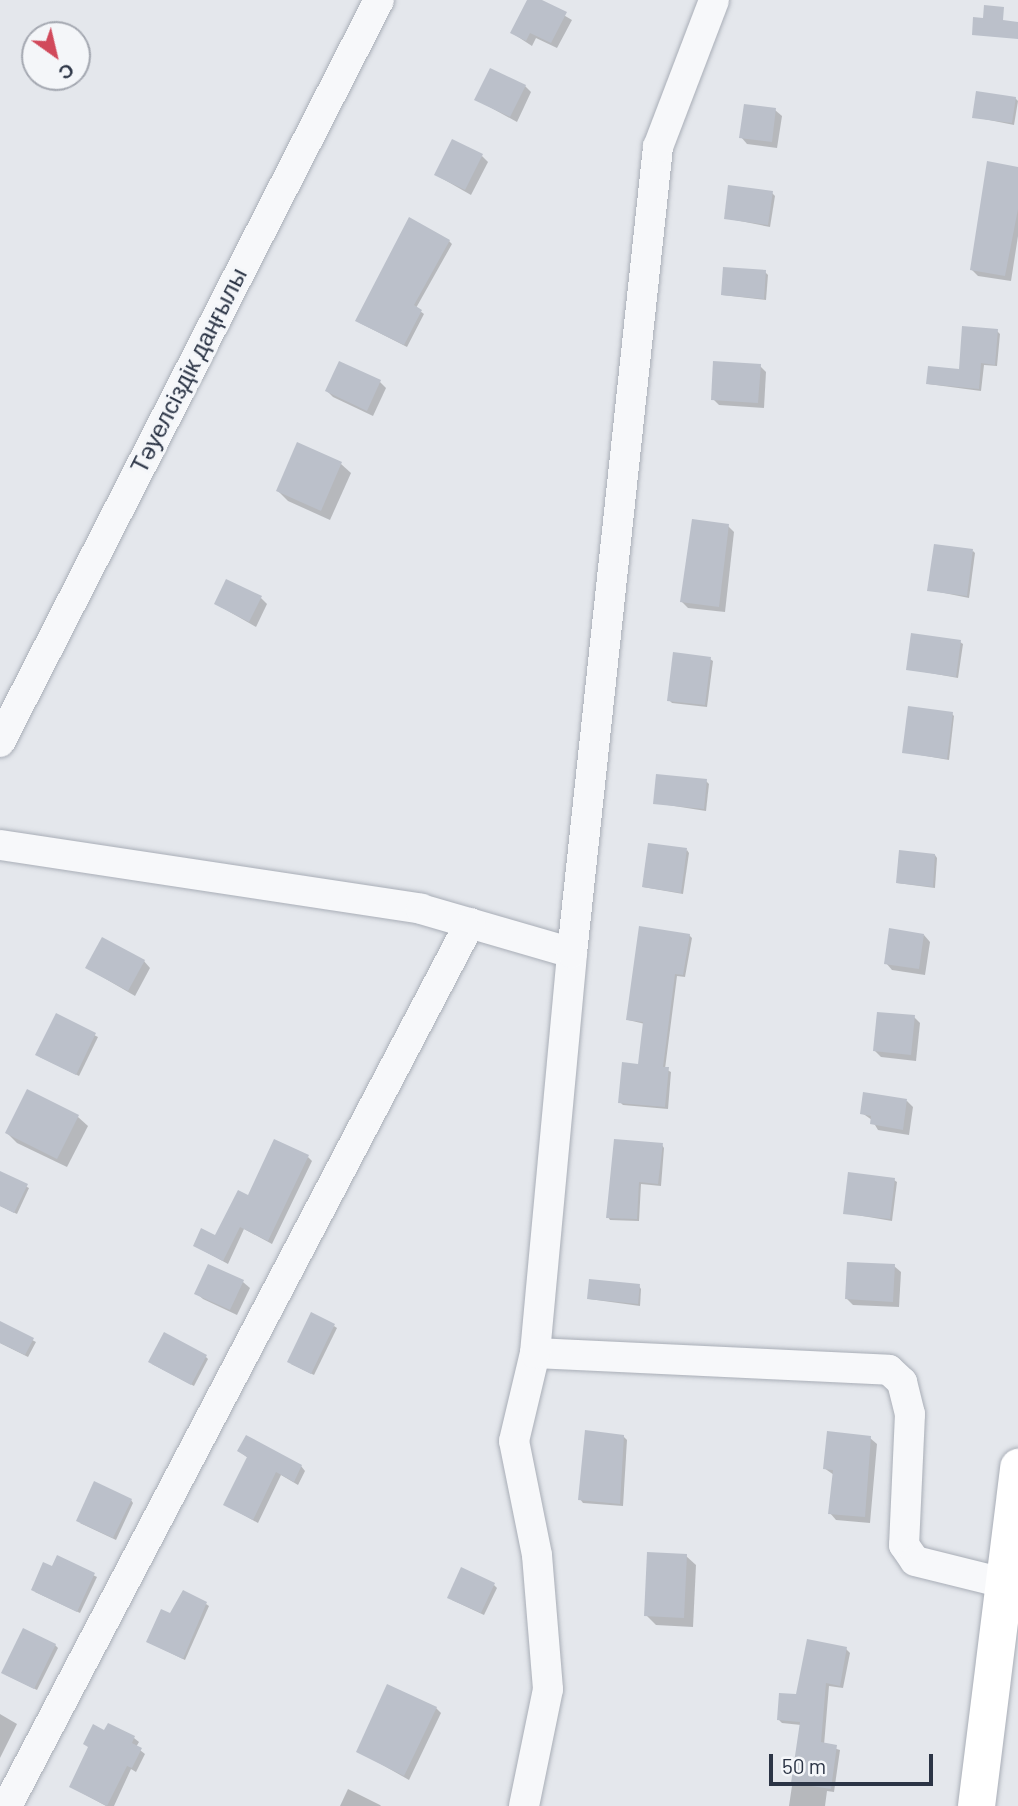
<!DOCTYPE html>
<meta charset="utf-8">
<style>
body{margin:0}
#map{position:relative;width:1018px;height:1806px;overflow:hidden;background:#e4e7ec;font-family:Barlow,sans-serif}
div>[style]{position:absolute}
.shadow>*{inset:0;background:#0003}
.building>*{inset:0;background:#bbc0ca}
.roads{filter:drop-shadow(0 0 2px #a9aeb7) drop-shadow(0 0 2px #a9aeb7)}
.minor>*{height:30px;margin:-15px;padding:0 15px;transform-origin:15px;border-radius:15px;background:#f7f8fa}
.major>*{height:37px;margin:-18.5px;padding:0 18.5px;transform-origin:18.5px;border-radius:18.5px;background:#fff}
span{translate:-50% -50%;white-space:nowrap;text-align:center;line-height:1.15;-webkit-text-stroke:6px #f4f6f9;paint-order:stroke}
.street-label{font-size:24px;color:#2b3445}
.north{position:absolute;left:21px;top:21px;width:70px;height:70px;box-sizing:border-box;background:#f4f6f9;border:2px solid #a4a8b1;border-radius:50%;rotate:146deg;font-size:19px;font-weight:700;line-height:28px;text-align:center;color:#2b3445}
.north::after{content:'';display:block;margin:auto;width:24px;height:32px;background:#d1495b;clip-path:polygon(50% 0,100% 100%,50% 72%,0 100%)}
.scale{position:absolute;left:769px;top:1754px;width:164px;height:32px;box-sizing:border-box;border:4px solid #2b3445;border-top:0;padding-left:9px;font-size:21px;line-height:24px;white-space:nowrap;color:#2b3445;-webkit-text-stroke:5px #f4f6f9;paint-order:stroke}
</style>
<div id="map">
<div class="shadow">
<div style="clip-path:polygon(529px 0,538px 0,572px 20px,557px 48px,536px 38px,532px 46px,512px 33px)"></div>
<div style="clip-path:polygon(525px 86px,531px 92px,517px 122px,477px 100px)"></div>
<div style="clip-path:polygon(1015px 98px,1018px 101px,1014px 125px,974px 117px)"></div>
<div style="clip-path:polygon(775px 110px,782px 116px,777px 148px,747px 144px,741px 137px)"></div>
<div style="clip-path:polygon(482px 156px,488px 162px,471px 195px,436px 175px)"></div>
<div style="clip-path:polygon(1018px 168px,1018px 236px,1011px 281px,978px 276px,971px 269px)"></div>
<div style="clip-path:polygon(772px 193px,775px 196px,770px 227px,725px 218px)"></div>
<div style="clip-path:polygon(449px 241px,452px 244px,416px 308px,424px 314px,407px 347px,360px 323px)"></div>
<div style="clip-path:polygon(765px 272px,768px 275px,766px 300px,722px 295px)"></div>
<div style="clip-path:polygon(997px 331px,1000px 334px,997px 366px,984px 365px,981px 391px,928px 384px,960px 371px)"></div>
<div style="clip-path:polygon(760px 366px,766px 372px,764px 408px,719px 405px,713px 399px)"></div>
<div style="clip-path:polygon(380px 382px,386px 388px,373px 416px,333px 397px,327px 391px)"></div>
<div style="clip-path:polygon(341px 464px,351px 473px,330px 520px,288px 501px,278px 491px)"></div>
<div style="clip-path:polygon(728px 526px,734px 532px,725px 612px,688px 608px,682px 602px)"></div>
<div style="clip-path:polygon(973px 551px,975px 553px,969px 598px,929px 590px)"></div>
<div style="clip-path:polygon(261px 598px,267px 604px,256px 627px,216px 604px)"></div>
<div style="clip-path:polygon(960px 642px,963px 644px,958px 678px,908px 669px)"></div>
<div style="clip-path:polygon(710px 659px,713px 661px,707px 707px,672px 703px,669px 700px)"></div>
<div style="clip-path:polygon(952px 714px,954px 716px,949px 760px,903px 752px)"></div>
<div style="clip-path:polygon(706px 781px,709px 784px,706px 811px,655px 803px)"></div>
<div style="clip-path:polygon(687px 850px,689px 853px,683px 894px,643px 887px)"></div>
<div style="clip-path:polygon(935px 855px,937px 858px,935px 888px,897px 883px)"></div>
<div style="clip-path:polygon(689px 935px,692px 938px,685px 977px,677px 976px,665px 1069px,671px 1072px,668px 1109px,623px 1105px,620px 1102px,639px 1066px,645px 1024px,628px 1020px)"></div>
<div style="clip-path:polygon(924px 935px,930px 942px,925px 975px,892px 970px,886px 963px)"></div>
<div style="clip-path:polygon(144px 961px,150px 968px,135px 996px,87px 968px)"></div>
<div style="clip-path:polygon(56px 1016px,98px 1037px,79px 1076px,40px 1057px)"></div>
<div style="clip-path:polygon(914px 1017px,920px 1023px,916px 1061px,881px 1057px,875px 1051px)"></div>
<div style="clip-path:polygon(907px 1101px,913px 1107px,909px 1135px,878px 1130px,872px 1120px,862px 1113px)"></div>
<div style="clip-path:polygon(78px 1117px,88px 1126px,67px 1167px,17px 1143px,7px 1133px)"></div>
<div style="clip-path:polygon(662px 1145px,664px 1148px,661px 1186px,641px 1184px,639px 1221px,610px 1220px,608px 1217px)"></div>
<div style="clip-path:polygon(308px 1157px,312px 1161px,272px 1244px,244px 1229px,228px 1264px,195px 1246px,216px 1237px,249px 1198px)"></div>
<div style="clip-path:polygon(0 1173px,29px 1188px,17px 1214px,0 1206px)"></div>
<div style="clip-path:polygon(894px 1180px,897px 1182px,892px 1221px,845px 1213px)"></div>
<div style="clip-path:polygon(209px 1266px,243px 1282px,250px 1288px,237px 1315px,203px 1299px,196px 1293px)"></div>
<div style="clip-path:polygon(894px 1266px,901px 1272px,899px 1307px,853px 1305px,847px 1299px)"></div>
<div style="clip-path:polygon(639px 1286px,641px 1289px,640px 1306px,589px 1299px)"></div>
<div style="clip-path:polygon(0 1323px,36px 1342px,28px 1357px,0 1343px)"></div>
<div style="clip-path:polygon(334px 1326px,337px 1328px,314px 1375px,291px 1364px)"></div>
<div style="clip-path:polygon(206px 1357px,208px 1359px,194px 1386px,152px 1364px)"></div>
<div style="clip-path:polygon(623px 1436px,627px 1440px,623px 1506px,583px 1503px,580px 1499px)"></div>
<div style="clip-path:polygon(870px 1438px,877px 1444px,870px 1523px,836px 1520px,830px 1513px,834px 1475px,824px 1468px)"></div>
<div style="clip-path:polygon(239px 1451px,301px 1466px,305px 1471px,298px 1485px,281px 1475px,258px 1523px,226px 1505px,248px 1458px)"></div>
<div style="clip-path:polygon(131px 1500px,133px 1503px,116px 1540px,80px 1523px)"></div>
<div style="clip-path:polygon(686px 1556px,696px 1565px,693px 1627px,656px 1625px,646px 1615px)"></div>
<div style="clip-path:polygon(58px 1558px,97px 1577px,80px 1613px,35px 1592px)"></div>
<div style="clip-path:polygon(494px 1585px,497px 1588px,484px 1615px,452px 1600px)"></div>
<div style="clip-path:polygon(206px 1604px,209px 1606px,185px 1660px,148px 1642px)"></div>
<div style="clip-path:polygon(55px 1645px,58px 1648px,37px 1690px,6px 1675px)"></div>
<div style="clip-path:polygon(846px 1649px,850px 1653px,843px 1688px,829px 1686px,824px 1745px,840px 1750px,834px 1792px,827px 1791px,825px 1806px,789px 1806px,801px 1725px,782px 1723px,779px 1720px)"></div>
<div style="clip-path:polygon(436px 1708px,441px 1713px,409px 1780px,358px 1751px)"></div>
<div style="clip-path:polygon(0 1714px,17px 1724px,0 1758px)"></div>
<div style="clip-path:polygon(109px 1725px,134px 1738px,139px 1742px,136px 1747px,145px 1754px,136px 1772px,131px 1769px,114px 1806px,106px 1806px,71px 1787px)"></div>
<div style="clip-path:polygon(348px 1789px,380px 1805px,381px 1806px,340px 1806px)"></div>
</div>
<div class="building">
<div style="clip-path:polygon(527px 0,542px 0,567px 12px,551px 43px,530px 33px,526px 41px,510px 33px)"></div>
<div style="clip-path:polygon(984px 5px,1004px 7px,1003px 20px,1018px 22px,1018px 39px,972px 35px,973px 17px,983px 18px)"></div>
<div style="clip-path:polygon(490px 68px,526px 85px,510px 117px,474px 100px)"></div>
<div style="clip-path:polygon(976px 91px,1016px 97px,1012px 123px,972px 118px)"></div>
<div style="clip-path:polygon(744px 104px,776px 108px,772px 142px,739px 138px)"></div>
<div style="clip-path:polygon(452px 139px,483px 154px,465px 190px,434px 175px)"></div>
<div style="clip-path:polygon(987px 161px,1018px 167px,1018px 209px,1005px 276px,970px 270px)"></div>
<div style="clip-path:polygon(728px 185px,773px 191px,768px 225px,724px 219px)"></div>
<div style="clip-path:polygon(409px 217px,450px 240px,414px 305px,422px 310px,404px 345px,355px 321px)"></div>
<div style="clip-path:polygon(723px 267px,766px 270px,764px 299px,721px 295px)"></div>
<div style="clip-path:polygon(962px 326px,998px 329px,995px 365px,981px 363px,979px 389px,926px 384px,928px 366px,959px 369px)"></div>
<div style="clip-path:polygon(339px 361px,381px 380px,367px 411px,325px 391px)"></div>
<div style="clip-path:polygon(713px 361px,761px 364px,758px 403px,711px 400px)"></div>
<div style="clip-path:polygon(297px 442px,342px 462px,321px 511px,276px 491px)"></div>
<div style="clip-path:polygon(692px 519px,729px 524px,719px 607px,680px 602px)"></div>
<div style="clip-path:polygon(934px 544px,973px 549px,967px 596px,927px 591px)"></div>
<div style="clip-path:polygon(226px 579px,262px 596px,249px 622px,214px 604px)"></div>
<div style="clip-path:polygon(911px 633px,961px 640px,956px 677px,906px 670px)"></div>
<div style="clip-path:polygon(673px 652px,711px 657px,705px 705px,667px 701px)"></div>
<div style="clip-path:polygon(908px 706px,953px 712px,947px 759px,902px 753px)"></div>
<div style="clip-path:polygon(656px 774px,707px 779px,704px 809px,653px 804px)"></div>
<div style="clip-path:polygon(648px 843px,687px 848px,681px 893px,642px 887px)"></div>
<div style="clip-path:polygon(899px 850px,935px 854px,933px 887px,896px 883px)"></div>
<div style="clip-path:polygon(639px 926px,690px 934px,683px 975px,675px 974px,663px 1067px,669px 1067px,665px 1107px,618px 1103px,622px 1062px,638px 1064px,643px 1022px,626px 1020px)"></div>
<div style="clip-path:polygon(889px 928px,924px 934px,919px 969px,884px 964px)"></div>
<div style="clip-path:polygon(102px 937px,145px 960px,128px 991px,85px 968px)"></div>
<div style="clip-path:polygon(877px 1012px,915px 1015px,911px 1055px,873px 1051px)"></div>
<div style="clip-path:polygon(56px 1013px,96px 1033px,76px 1075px,35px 1055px)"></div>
<div style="clip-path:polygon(27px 1089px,79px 1115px,57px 1159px,5px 1133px)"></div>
<div style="clip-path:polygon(863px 1092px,907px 1099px,903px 1130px,870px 1124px,871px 1116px,860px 1114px)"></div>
<div style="clip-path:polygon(274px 1139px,309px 1155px,268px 1241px,240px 1227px,223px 1261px,193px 1246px,201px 1228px,215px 1235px,238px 1190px,248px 1195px)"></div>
<div style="clip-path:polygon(614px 1139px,663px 1143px,658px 1184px,639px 1182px,637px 1219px,606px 1218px)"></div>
<div style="clip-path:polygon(0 1171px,28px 1184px,14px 1213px,0 1206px)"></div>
<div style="clip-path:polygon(848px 1172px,895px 1178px,890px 1219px,843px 1214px)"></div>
<div style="clip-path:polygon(847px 1262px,895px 1264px,893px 1302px,845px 1299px)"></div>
<div style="clip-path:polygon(208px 1264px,244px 1280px,230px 1310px,194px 1294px)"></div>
<div style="clip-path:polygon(589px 1279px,640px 1284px,638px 1304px,587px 1299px)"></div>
<div style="clip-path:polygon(311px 1312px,335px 1324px,311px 1374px,287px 1362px)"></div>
<div style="clip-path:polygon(0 1321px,34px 1338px,25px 1355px,0 1343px)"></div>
<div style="clip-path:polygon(164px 1332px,207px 1355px,191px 1385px,148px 1362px)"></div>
<div style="clip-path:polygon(585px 1430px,624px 1435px,620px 1504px,578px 1500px)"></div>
<div style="clip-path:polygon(827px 1431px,871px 1436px,865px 1517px,828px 1514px,833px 1470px,823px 1469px)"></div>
<div style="clip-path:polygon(246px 1435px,302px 1465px,294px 1482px,276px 1472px,253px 1520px,223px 1505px,247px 1457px,237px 1451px)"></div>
<div style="clip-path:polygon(94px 1481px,132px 1499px,113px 1538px,76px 1521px)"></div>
<div style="clip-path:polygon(647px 1552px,687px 1554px,684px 1618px,644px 1616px)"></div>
<div style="clip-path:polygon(57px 1555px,95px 1573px,77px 1612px,31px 1590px,43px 1562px,52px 1566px)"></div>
<div style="clip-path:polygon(461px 1567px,495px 1583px,481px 1613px,447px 1598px)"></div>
<div style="clip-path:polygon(183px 1590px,207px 1602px,183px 1659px,146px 1642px,161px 1609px,170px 1613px)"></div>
<div style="clip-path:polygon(23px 1628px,56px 1644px,34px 1689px,1px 1673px)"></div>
<div style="clip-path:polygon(807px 1639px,847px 1647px,840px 1686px,826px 1683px,821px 1742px,837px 1745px,831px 1789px,791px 1783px,800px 1722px,777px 1720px,779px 1693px,796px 1694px)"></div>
<div style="clip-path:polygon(387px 1684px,437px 1707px,404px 1776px,356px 1752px)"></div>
<div style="clip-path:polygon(108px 1723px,135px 1736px,132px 1743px,142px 1748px,132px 1768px,127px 1766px,107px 1806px,69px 1787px,88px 1747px,83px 1744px,93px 1724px,104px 1730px)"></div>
</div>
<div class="roads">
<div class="minor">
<div style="left:0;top:742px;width:833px;rotate:-62.94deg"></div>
<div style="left:0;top:845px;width:426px;rotate:8.6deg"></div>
<div style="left:421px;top:909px;width:157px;rotate:16.2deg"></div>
<div style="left:535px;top:1353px;width:354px;rotate:2.7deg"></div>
<div style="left:889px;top:1370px;width:18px;rotate:43deg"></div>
<div style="left:902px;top:1382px;width:33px;rotate:76deg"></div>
<div style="left:910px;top:1414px;width:131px;rotate:92.6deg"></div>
<div style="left:904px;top:1545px;width:19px;rotate:55deg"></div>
<div style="left:915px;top:1561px;width:92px;rotate:13.9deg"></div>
<div style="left:7px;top:1806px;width:997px;rotate:-62.33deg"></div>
<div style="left:524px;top:1806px;width:119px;rotate:-78.4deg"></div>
<div style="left:548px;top:1689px;width:134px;rotate:-94.7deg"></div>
<div style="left:537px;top:1555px;width:116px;rotate:-101.4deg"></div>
<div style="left:514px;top:1441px;width:90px;rotate:-76.6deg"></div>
<div style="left:535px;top:1353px;width:402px;rotate:-84.7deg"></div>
<div style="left:572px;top:953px;width:811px;rotate:-83.91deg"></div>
<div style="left:658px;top:147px;width:157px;rotate:-69.1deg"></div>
</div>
<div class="major">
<div style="left:976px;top:1806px;width:342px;rotate:-82.9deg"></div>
</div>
</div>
<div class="street-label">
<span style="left:188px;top:370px;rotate:-63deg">Тәуелсіздік даңғылы</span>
</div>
<div class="north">С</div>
<div class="scale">50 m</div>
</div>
